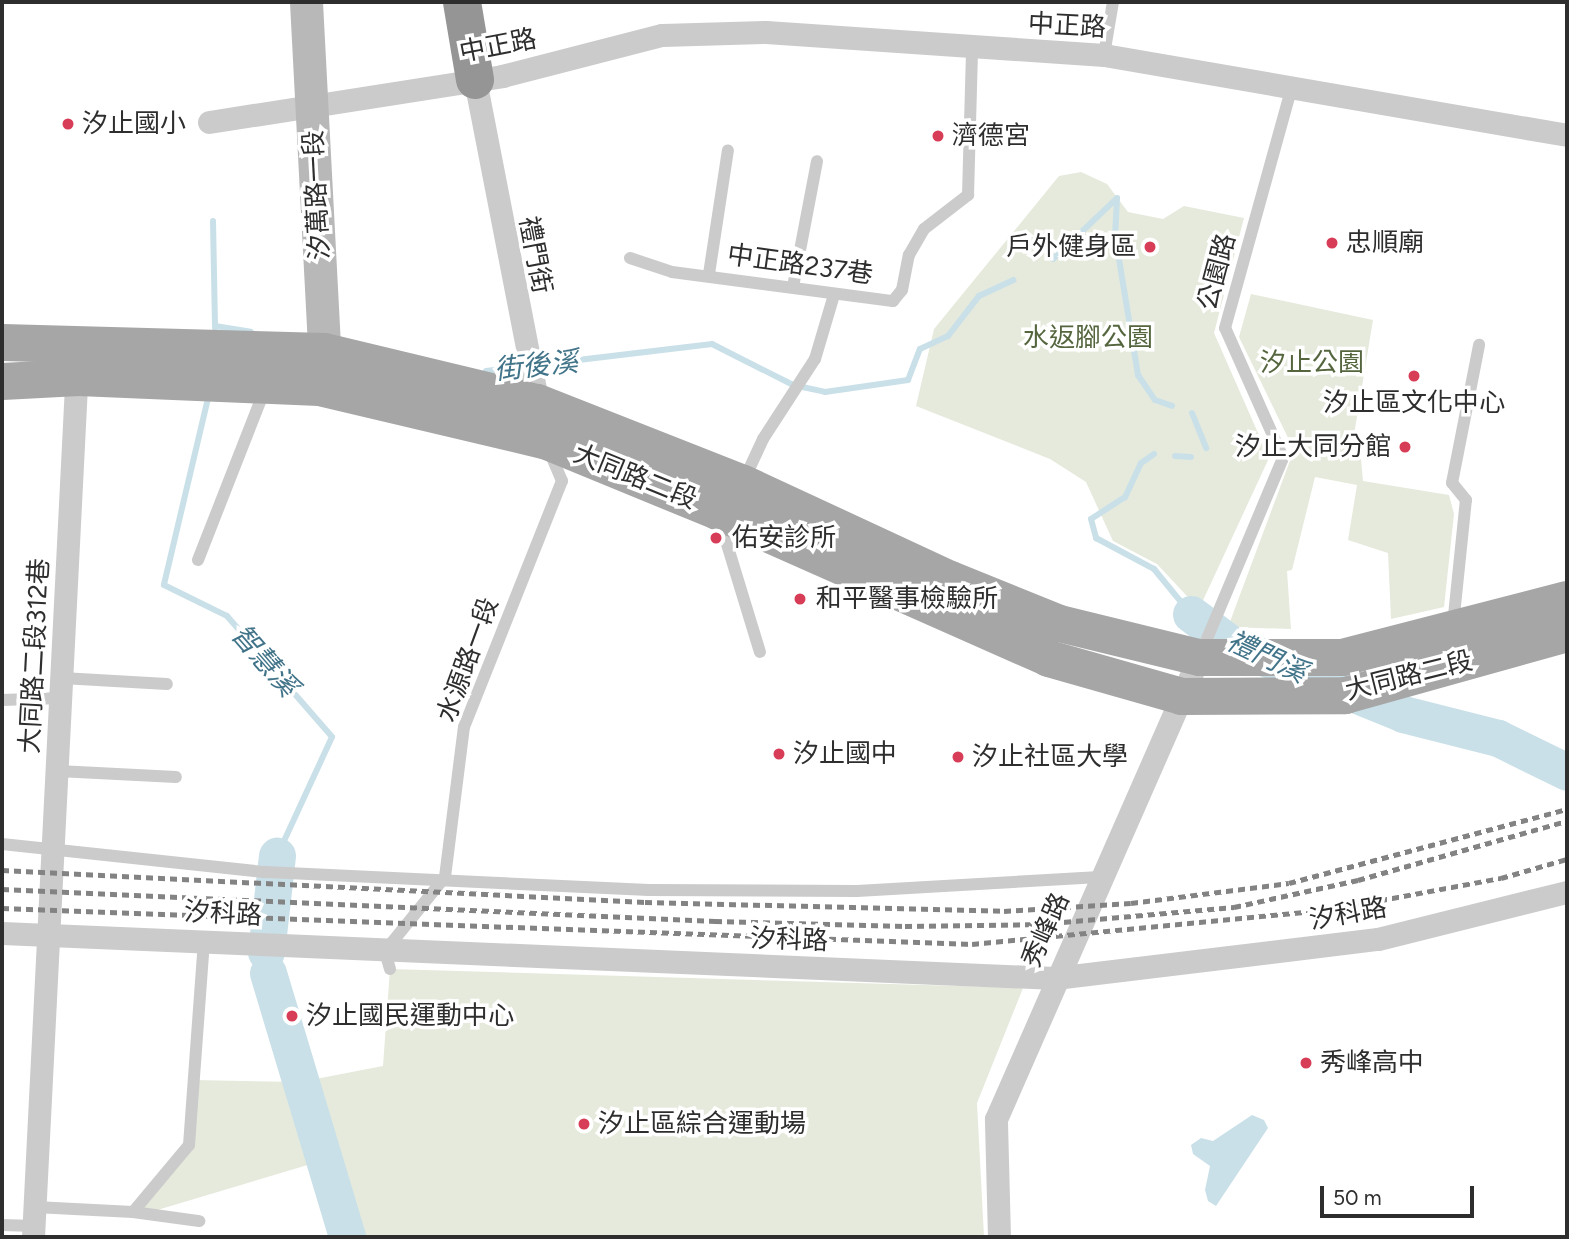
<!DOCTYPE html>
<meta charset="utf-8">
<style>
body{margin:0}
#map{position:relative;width:1569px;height:1239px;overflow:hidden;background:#fff;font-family:Figtree,"Noto Sans TC",sans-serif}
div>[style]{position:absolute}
.green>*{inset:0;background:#e5eadc}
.water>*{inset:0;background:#cae0e8}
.stream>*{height:6px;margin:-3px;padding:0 3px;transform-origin:3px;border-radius:3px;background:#cae0e8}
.river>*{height:37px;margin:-18.5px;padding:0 18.5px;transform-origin:18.5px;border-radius:18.5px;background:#cae0e8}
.lane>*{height:12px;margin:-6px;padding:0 6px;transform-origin:6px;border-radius:6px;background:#cbcbcb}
.street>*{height:23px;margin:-11.5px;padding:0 11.5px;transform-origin:11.5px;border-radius:11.5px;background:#cbcbcb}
.secondary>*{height:33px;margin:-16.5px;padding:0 16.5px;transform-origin:16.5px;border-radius:16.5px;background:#b8b8b8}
.primary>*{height:37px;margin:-18.5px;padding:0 18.5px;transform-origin:18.5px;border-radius:18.5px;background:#a6a6a6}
.highway>*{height:38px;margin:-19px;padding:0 19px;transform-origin:19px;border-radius:19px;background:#959595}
.rail>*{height:5px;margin-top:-2.5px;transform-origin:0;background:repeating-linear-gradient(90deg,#838383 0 7px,transparent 0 12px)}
.dots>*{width:19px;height:19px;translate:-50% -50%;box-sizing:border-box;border:4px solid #fff;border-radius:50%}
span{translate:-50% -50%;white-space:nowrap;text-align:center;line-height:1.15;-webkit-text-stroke:7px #fff;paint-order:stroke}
.street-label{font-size:26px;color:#2e2e2e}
.poi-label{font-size:26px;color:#2e2e2e}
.left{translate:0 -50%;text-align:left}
.right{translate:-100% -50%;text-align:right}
.park-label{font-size:26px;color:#55663f}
.water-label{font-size:28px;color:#427489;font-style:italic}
.frame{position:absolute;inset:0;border:4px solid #2e2e2e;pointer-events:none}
.scale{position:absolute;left:1320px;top:1186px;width:154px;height:32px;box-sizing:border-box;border:4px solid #2e2e2e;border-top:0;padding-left:9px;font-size:21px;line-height:24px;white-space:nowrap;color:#2e2e2e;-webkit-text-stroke:5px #fff;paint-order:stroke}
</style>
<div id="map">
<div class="green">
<div style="clip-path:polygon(1081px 172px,1107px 184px,1128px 212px,1163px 219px,1184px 206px,1244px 218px,1214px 333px,1269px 458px,1199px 609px,1157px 564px,1113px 541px,1086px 482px,1050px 459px,916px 406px,934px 329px,1059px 176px)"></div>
<div style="clip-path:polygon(1251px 294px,1373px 320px,1351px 453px,1361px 459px,1363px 481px,1449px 495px,1454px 514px,1444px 607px,1391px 619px,1388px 553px,1348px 540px,1357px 485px,1315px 477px,1292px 570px,1287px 571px,1291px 629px,1228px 627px,1294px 450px,1239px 337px)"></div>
<div style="clip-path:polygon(390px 969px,1023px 988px,977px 1103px,984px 1237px,336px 1237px,311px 1164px,154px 1211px,133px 1212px,189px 1145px,193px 1080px,300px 1082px,383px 1066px)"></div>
</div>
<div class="water">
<div style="clip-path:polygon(1252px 1115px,1264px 1120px,1268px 1128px,1216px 1206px,1208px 1201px,1205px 1190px,1210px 1166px,1193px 1154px,1191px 1145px,1201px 1138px,1213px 1141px)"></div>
</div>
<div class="stream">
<div style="left:213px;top:221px;width:107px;rotate:88.9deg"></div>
<div style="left:1115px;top:237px;width:39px;rotate:-87deg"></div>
<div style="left:1053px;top:259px;width:88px;rotate:-43.6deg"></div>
<div style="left:1119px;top:259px;width:118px;rotate:80.7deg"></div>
<div style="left:1138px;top:375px;width:30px;rotate:56deg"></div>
<div style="left:1155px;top:400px;width:18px;rotate:19deg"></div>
<div style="left:215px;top:326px;width:36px;rotate:9deg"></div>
<div style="left:486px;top:371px;width:228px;rotate:-6.8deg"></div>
<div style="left:712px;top:344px;width:91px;rotate:26.8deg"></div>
<div style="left:793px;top:385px;width:33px;rotate:12deg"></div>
<div style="left:825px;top:392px;width:84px;rotate:-8.2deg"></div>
<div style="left:908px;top:380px;width:33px;rotate:-69deg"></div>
<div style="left:920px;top:349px;width:31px;rotate:-25deg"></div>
<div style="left:948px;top:336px;width:51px;rotate:-52.2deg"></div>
<div style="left:979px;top:296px;width:38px;rotate:-25deg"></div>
<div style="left:209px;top:394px;width:196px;rotate:103.3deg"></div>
<div style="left:164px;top:585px;width:70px;rotate:26.2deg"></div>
<div style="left:227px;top:616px;width:160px;rotate:49deg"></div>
<div style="left:332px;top:737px;width:131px;rotate:114.8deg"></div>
<div style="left:1192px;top:413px;width:38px;rotate:68deg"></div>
<div style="left:1154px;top:454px;width:16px;rotate:145deg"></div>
<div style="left:1141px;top:463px;width:38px;rotate:115deg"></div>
<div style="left:1125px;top:497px;width:40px;rotate:147.1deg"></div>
<div style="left:1091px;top:519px;width:20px;rotate:75deg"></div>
<div style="left:1096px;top:538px;width:66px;rotate:28.1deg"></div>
<div style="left:1154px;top:569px;width:58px;rotate:50.6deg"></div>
<div style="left:1175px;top:456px;width:16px;rotate:4deg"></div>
</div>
<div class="river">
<div style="left:1191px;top:614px;width:50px;rotate:36.9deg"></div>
<div style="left:1231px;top:644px;width:186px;rotate:22.1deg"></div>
<div style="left:1403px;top:714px;width:98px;rotate:14.2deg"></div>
<div style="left:1498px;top:738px;width:77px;rotate:26.2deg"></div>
<div style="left:266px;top:952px;width:97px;rotate:-83.5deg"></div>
<div style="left:268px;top:973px;width:276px;rotate:73.3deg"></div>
</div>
<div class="lane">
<div style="left:1104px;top:55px;width:54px;rotate:-80.4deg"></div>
<div style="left:630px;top:258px;width:44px;rotate:18.4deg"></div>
<div style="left:672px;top:272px;width:223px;rotate:7.5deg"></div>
<div style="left:893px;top:301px;width:14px;rotate:-51deg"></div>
<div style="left:902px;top:290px;width:36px;rotate:-79deg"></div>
<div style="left:909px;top:255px;width:30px;rotate:-60deg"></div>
<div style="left:924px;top:229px;width:56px;rotate:-37.7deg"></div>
<div style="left:968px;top:195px;width:146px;rotate:-88.4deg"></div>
<div style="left:709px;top:274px;width:125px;rotate:-81.3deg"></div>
<div style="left:793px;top:287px;width:128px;rotate:-79.2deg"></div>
<div style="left:744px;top:480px;width:45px;rotate:-65.1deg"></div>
<div style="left:763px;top:439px;width:95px;rotate:-57deg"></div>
<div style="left:815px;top:359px;width:67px;rotate:-73.5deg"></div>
<div style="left:719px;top:518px;width:140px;rotate:73deg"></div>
<div style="left:198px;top:560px;width:184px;rotate:-68.6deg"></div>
<div style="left:1453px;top:625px;width:126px;rotate:-84.1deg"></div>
<div style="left:1466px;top:500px;width:22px;rotate:-129deg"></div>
<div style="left:1452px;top:483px;width:141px;rotate:-78.9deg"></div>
<div style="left:1201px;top:653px;width:212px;rotate:-67.2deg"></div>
<div style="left:1283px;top:458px;width:142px;rotate:-114deg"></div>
<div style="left:1225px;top:328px;width:251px;rotate:-74.5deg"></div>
<div style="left:62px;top:678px;width:105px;rotate:3.3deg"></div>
<div style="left:2px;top:700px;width:59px;rotate:-1.9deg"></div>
<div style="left:58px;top:771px;width:118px;rotate:2.9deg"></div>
<div style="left:2px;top:844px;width:265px;rotate:6.1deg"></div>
<div style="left:266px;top:872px;width:383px;rotate:2.7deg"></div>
<div style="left:649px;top:890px;width:208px;rotate:0.3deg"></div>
<div style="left:857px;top:891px;width:243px;rotate:-3.3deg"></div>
<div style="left:390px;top:969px;width:19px;rotate:-106deg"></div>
<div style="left:385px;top:951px;width:95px;rotate:-51deg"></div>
<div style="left:445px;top:877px;width:151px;rotate:-82.8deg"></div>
<div style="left:464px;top:727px;width:265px;rotate:-68.3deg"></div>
<div style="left:562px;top:481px;width:33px;rotate:-113deg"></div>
<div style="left:35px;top:1207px;width:98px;rotate:2.9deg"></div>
<div style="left:133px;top:1212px;width:87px;rotate:-50.1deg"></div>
<div style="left:189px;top:1145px;width:206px;rotate:-85.8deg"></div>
<div style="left:133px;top:1212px;width:67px;rotate:7.8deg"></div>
<div style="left:2px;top:1225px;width:32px;rotate:2deg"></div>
</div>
<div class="street">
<div style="left:475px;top:80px;width:336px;rotate:79deg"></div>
<div style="left:209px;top:122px;width:297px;rotate:-8.9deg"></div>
<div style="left:502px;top:76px;width:165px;rotate:-14.4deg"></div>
<div style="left:662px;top:35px;width:104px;rotate:-1.7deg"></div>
<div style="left:766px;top:32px;width:339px;rotate:3.9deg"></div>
<div style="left:1104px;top:55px;width:470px;rotate:9.8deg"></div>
<div style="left:2px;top:933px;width:1054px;rotate:2.45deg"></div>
<div style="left:1055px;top:978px;width:325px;rotate:-6.9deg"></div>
<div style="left:1378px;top:939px;width:195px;rotate:-14deg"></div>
<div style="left:33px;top:1237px;width:873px;rotate:-87.11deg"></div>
<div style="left:999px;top:1237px;width:118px;rotate:-91.5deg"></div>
<div style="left:996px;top:1119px;width:505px;rotate:-66.28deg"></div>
</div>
<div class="secondary">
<div style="left:306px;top:2px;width:349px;rotate:87deg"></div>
<div style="left:324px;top:351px;width:27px;rotate:98deg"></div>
</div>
<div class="primary">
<div style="left:2px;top:342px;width:322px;rotate:1.6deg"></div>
<div style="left:324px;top:351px;width:219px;rotate:13.5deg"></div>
<div style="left:537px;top:402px;width:221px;rotate:21.5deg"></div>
<div style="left:743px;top:483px;width:228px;rotate:24.9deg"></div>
<div style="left:950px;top:579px;width:118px;rotate:22deg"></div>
<div style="left:1059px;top:623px;width:144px;rotate:13.7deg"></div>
<div style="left:1199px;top:657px;width:143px"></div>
<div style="left:1342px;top:657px;width:232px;rotate:-14.5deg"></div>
<div style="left:2px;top:381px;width:76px;rotate:-3deg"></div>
<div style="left:78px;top:377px;width:241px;rotate:2.4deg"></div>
<div style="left:319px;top:387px;width:231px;rotate:13.3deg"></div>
<div style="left:544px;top:440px;width:187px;rotate:22.3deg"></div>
<div style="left:717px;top:511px;width:362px;rotate:23.9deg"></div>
<div style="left:1048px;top:658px;width:138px;rotate:15.9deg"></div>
<div style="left:1181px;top:696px;width:164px;rotate:-0.3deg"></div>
<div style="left:1345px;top:695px;width:230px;rotate:-15.6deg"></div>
</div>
<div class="highway">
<div style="left:462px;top:2px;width:79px;rotate:80.5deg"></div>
</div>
<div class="rail">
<div style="left:2px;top:870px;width:644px;rotate:2.85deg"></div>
<div style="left:645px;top:902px;width:359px;rotate:1.4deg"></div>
<div style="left:1004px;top:911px;width:127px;rotate:-3.6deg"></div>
<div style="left:1131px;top:903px;width:159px;rotate:-7.2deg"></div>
<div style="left:1289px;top:883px;width:288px;rotate:-14.9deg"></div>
<div style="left:2px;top:889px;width:714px;rotate:2.57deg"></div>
<div style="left:715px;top:921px;width:190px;rotate:1.5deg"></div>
<div style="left:905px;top:926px;width:135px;rotate:-0.8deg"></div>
<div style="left:1040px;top:924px;width:195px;rotate:-5deg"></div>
<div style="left:1234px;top:907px;width:127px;rotate:-12.3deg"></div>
<div style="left:1358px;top:880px;width:217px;rotate:-15.8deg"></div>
<div style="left:2px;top:908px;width:971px;rotate:2.13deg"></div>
<div style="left:972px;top:944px;width:363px;rotate:-5.5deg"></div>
<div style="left:1333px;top:909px;width:171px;rotate:-10.5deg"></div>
<div style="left:1501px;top:878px;width:69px;rotate:-16.1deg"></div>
</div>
<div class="dots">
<div style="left:68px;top:124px;background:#d73d57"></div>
<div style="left:938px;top:136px;background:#d73d57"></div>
<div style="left:1332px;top:243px;background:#d73d57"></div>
<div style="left:1150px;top:247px;background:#d73d57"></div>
<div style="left:1414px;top:376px;background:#d73d57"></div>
<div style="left:1405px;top:447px;background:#d73d57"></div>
<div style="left:716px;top:538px;background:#d73d57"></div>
<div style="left:800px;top:599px;background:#d73d57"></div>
<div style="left:779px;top:754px;background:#d73d57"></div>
<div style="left:958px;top:757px;background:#d73d57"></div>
<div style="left:292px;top:1016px;background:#d73d57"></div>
<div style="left:1306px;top:1063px;background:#d73d57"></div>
<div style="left:584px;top:1124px;background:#d73d57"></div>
</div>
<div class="street-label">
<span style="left:1067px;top:26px;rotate:3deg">中正路</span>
<span style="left:498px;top:46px;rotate:-11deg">中正路</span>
<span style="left:317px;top:195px;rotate:-93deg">汐萬路一段</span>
<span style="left:535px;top:255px;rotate:79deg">禮門街</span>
<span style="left:800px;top:265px;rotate:8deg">中正路237巷</span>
<span style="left:1217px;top:272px;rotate:-75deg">公園路</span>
<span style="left:635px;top:477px;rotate:22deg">大同路二段</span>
<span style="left:35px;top:656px;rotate:-87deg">大同路二段312巷</span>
<span style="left:468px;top:660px;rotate:-70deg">水源路一段</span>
<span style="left:1409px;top:676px;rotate:-14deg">大同路二段</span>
<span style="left:223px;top:914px;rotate:3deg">汐科路</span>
<span style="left:1348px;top:914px;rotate:-10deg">汐科路</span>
<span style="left:1046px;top:930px;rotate:-66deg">秀峰路</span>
<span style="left:789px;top:940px;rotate:2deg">汐科路</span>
</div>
<div class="poi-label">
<span class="left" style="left:82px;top:124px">汐止國小</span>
<span class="left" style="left:952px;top:136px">濟德宮</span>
<span class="left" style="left:1346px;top:243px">忠順廟</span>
<span class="right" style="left:1136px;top:247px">戶外健身區</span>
<span style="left:1414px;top:403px">汐止區文化中心</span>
<span class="right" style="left:1391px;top:447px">汐止大同分館</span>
<span class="left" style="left:732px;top:538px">佑安診所</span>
<span class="left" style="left:816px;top:599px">和平醫事檢驗所</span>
<span class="left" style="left:793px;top:754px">汐止國中</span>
<span class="left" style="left:972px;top:757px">汐止社區大學</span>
<span class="left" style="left:306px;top:1016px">汐止國民運動中心</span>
<span class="left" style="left:1320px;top:1063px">秀峰高中</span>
<span class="left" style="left:598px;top:1124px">汐止區綜合運動場</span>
</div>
<div class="park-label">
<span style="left:1088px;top:338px">水返腳公園</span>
<span style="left:1312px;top:363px">汐止公園</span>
</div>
<div class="water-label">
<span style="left:536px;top:365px;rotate:-6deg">街後溪</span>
<span style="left:1267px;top:656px;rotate:25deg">禮門溪</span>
<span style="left:265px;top:660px;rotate:49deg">智慧溪</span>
</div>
<div class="frame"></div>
<div class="scale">50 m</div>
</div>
